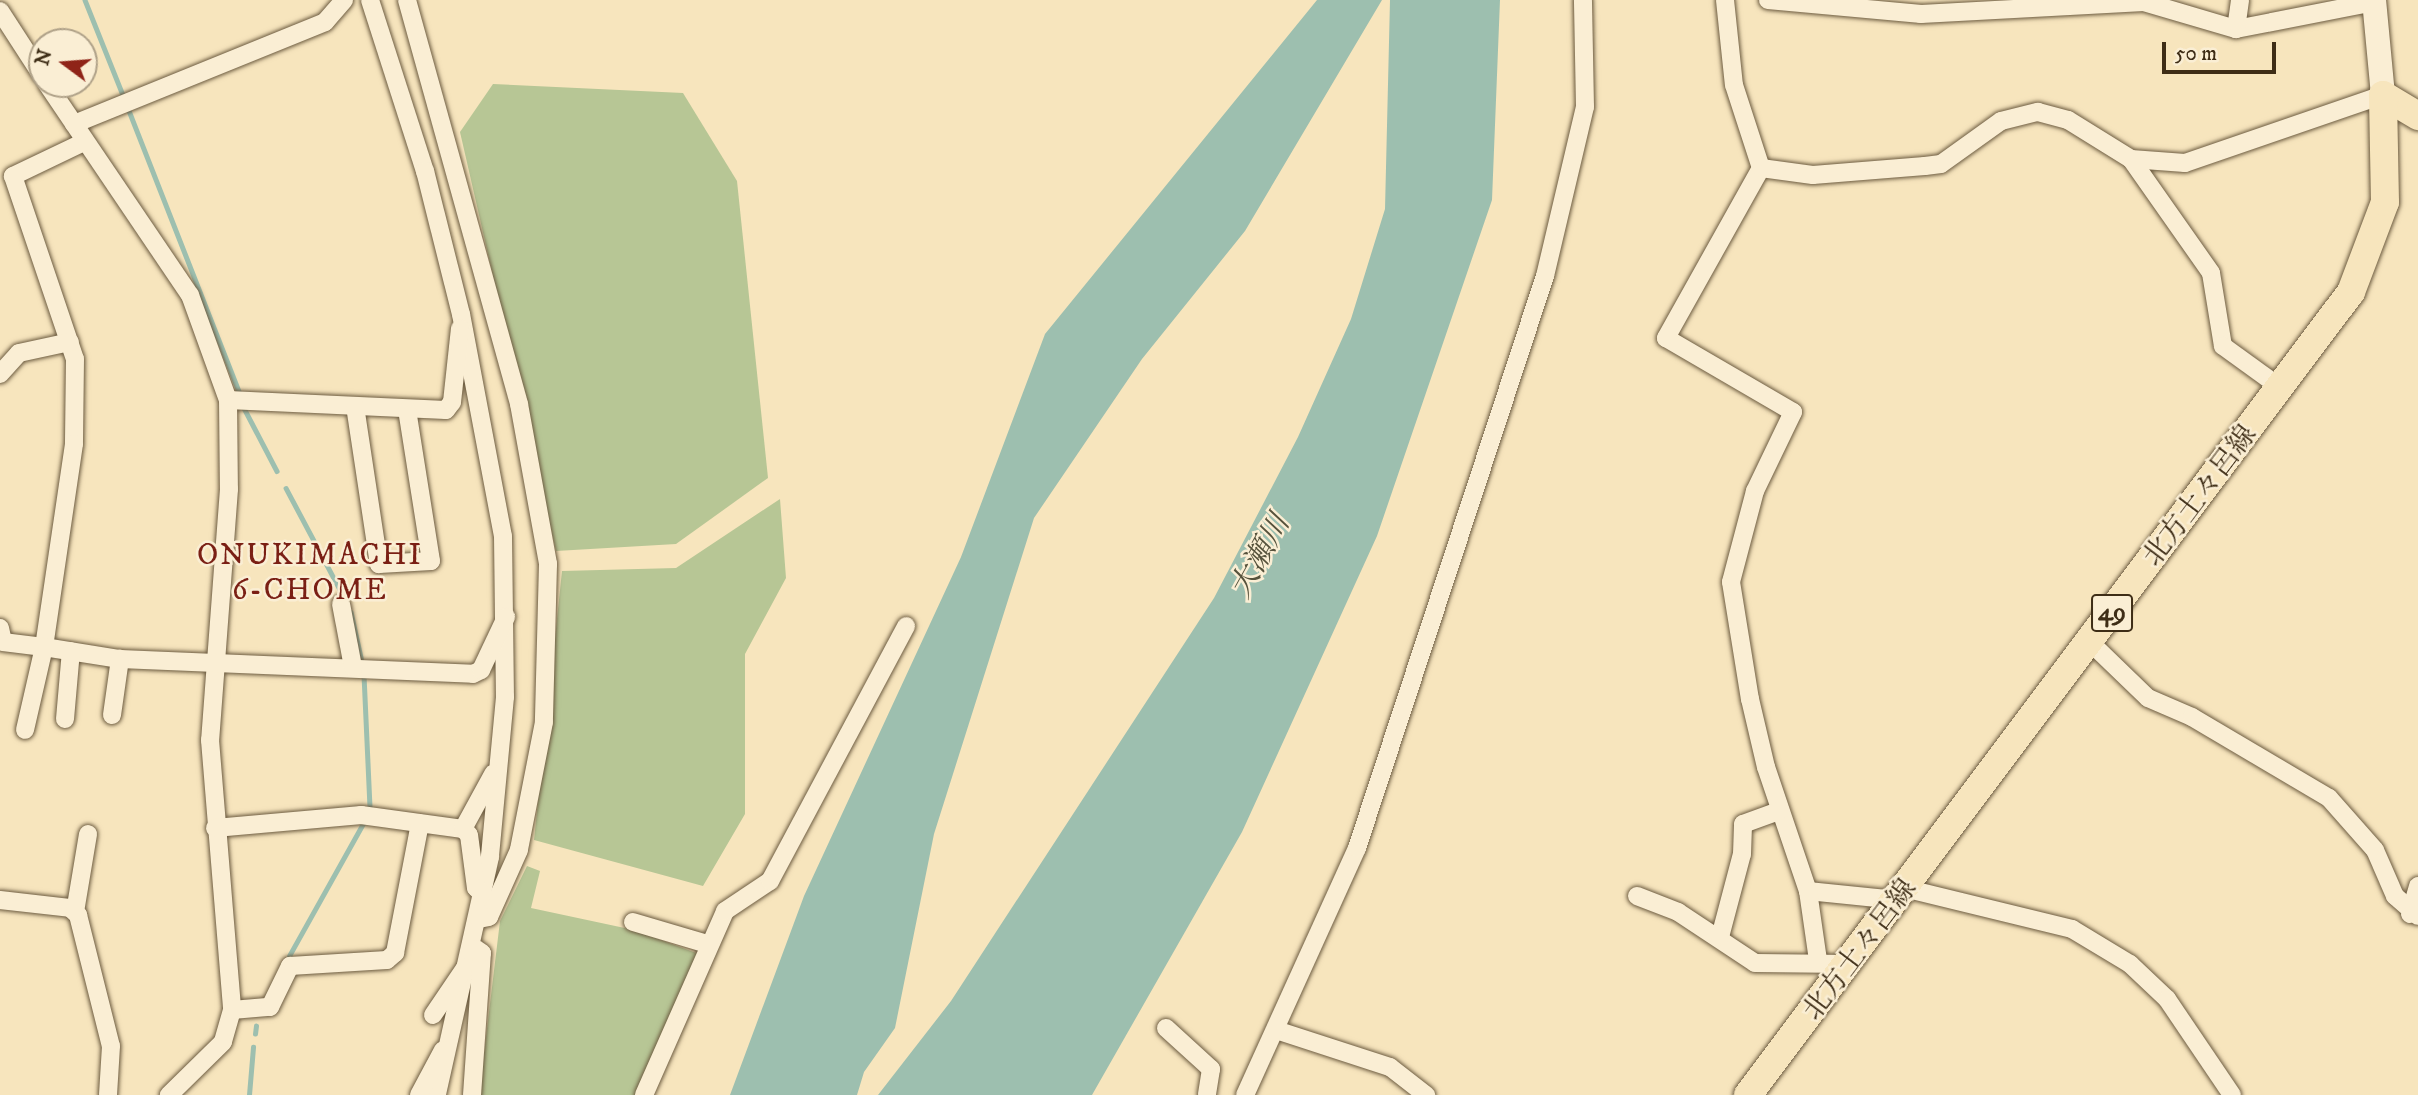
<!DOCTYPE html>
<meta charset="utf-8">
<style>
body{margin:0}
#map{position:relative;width:2418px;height:1095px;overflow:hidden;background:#f7e5bd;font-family:"IM FELL DW Pica","Noto Serif JP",serif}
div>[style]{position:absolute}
.green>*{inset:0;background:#b7c695}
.water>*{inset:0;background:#9dbfaf}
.stream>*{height:4.5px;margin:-2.25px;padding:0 2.25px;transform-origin:2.25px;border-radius:2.25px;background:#9dbfaf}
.roads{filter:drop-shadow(0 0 2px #6c5b40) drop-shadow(0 0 2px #6c5b40)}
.street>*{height:18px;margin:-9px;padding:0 9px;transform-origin:9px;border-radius:9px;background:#faeed4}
.secondary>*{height:24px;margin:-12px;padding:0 12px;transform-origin:12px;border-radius:12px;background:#faeed4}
.primary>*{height:28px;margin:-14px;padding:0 14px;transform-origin:14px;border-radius:14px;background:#f7e5bd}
span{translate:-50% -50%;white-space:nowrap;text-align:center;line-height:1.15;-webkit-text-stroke:5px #faeed4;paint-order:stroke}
.shield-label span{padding:2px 5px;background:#faeed4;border:2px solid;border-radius:5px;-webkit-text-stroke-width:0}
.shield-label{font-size:26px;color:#3e2d16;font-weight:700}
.street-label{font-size:28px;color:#3e2d16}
.neighbourhood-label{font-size:30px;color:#7a1f14;letter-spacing:2px}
.water-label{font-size:30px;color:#56523c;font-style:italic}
.north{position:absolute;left:28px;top:28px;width:70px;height:70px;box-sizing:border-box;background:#faeed4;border:2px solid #afa188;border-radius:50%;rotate:286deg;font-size:19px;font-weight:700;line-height:28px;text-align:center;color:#3e2d16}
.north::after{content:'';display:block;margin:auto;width:24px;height:32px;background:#8f2418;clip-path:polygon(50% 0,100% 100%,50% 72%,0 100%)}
.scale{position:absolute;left:2162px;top:42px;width:114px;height:32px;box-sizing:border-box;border:4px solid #3e2d16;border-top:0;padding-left:9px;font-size:21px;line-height:24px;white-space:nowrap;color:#3e2d16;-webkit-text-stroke:5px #faeed4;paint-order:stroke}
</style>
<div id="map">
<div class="green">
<div style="clip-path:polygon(493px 84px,683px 93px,737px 181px,768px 478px,676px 544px,556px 551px,460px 132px)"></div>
<div style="clip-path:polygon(780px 499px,786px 578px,745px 654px,745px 814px,703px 886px,534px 840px,562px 571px,676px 568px)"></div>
<div style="clip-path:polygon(527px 866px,540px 871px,531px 908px,634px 930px,699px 954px,635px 1095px,479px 1095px,500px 921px)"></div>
</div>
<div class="water">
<div style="clip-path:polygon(1317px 0,1382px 0,1245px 231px,1142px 359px,1034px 518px,934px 834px,895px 1028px,864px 1072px,857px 1095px,730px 1095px,804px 896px,961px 557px,1045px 334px)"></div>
<div style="clip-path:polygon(1390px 0,1500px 0,1492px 200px,1377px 536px,1242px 832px,1092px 1095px,878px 1095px,951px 1001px,1214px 598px,1298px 437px,1351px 319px,1385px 209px)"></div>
</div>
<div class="stream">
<div style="left:85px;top:0;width:108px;rotate:68.2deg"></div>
<div style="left:128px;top:108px;width:307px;rotate:68.6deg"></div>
<div style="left:244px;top:408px;width:71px;rotate:62.4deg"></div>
<div style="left:286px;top:488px;width:128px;rotate:62deg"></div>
<div style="left:351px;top:612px;width:51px;rotate:77.6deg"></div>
<div style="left:364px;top:675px;width:133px;rotate:87.4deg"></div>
<div style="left:289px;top:956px;width:156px;rotate:-60.8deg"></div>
<div style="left:255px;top:1034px;width:8px;rotate:-83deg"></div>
<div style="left:249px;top:1095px;width:48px;rotate:-85.2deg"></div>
</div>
<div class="roads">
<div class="street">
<div style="left:370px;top:0;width:180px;rotate:72.2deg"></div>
<div style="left:425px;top:171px;width:147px;rotate:75.9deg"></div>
<div style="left:461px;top:314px;width:226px;rotate:79.3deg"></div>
<div style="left:503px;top:536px;width:161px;rotate:89.3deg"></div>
<div style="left:505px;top:697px;width:161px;rotate:95.4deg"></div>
<div style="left:490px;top:857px;width:244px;rotate:102.6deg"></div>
<div style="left:407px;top:0;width:419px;rotate:74.5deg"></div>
<div style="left:519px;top:404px;width:163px;rotate:79.7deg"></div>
<div style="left:548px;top:564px;width:158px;rotate:91.5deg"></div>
<div style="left:544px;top:722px;width:130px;rotate:101.1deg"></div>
<div style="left:519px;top:850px;width:73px;rotate:114.1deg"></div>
<div style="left:489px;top:917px;width:10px;rotate:169deg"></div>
<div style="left:1725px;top:0;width:85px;rotate:84deg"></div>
<div style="left:1734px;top:85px;width:87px;rotate:72deg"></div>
<div style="left:1761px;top:168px;width:195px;rotate:119.2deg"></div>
<div style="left:1666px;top:338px;width:147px;rotate:30.2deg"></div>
<div style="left:1793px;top:412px;width:88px;rotate:115.7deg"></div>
<div style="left:1755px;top:491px;width:94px;rotate:104.8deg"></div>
<div style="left:1731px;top:582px;width:119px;rotate:80.8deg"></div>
<div style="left:1750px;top:699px;width:70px;rotate:76.8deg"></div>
<div style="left:1766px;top:767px;width:131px;rotate:71.3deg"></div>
<div style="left:1808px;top:891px;width:79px;rotate:5.8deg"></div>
<div style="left:1887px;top:899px;width:10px;rotate:37deg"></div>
<div style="left:1768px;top:0;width:154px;rotate:5.2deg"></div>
<div style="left:1921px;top:14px;width:223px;rotate:-3.1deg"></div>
<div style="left:2144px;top:2px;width:96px;rotate:16.4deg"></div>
<div style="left:2236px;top:29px;width:140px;rotate:-11.1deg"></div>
<div style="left:0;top:11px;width:77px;rotate:57.1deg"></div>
<div style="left:2236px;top:29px;width:29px;rotate:-82deg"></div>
<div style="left:47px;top:84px;width:255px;rotate:55.9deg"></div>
<div style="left:190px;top:295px;width:112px;rotate:70.1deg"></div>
<div style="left:228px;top:400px;width:89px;rotate:89.4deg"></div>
<div style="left:229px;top:489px;width:252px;rotate:94.3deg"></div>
<div style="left:210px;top:740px;width:271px;rotate:85.3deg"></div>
<div style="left:232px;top:1010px;width:33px;rotate:106deg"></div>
<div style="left:223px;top:1042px;width:76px;rotate:135.5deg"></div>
<div style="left:74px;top:124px;width:271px;rotate:-22.1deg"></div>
<div style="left:325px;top:22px;width:29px;rotate:-49deg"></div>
<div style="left:84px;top:142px;width:79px;rotate:154.4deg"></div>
<div style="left:13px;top:176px;width:193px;rotate:71.3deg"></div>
<div style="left:75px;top:359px;width:85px;rotate:90.7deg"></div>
<div style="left:74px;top:444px;width:205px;rotate:98.4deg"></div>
<div style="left:44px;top:647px;width:77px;rotate:9deg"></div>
<div style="left:120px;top:659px;width:353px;rotate:2.4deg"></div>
<div style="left:473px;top:674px;width:9px;rotate:-27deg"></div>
<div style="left:481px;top:670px;width:59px;rotate:-64.7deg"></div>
<div style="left:2131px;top:159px;width:54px;rotate:4.2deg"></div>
<div style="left:2185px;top:163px;width:209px;rotate:-19deg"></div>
<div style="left:1761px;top:168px;width:52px;rotate:7.7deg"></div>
<div style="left:1813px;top:175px;width:112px;rotate:-4.6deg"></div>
<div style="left:1925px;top:166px;width:16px;rotate:-7deg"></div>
<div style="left:1941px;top:164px;width:74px;rotate:-35.6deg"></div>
<div style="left:2001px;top:121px;width:38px;rotate:-14deg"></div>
<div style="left:2038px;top:112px;width:31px;rotate:15deg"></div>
<div style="left:2068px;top:120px;width:74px;rotate:31.8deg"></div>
<div style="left:2131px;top:159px;width:139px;rotate:54.9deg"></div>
<div style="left:2211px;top:273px;width:74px;rotate:80.7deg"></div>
<div style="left:2223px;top:346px;width:72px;rotate:35.9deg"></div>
<div style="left:0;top:374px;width:28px;rotate:-48deg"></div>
<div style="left:19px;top:353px;width:52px;rotate:-12.2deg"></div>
<div style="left:228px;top:400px;width:218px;rotate:2.6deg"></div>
<div style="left:446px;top:410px;width:10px;rotate:-53deg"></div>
<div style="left:452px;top:402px;width:74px;rotate:-83.8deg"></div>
<div style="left:355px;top:406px;width:160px;rotate:81.4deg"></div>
<div style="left:379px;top:564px;width:52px;rotate:-3.3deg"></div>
<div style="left:431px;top:561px;width:153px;rotate:-99deg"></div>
<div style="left:341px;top:604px;width:64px;rotate:79.2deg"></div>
<div style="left:0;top:628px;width:14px;rotate:78deg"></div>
<div style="left:3px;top:642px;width:41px;rotate:7deg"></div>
<div style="left:44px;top:647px;width:85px;rotate:102.9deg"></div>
<div style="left:2091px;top:643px;width:79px;rotate:44deg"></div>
<div style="left:2148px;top:698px;width:48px;rotate:23.4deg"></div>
<div style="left:2192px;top:717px;width:159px;rotate:30.6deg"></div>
<div style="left:2329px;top:798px;width:69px;rotate:48.5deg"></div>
<div style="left:2375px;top:850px;width:50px;rotate:66.5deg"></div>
<div style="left:2395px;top:896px;width:30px;rotate:41deg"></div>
<div style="left:112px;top:715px;width:57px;rotate:-81.9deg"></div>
<div style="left:65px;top:719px;width:68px;rotate:-85deg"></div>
<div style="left:215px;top:828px;width:147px;rotate:-5.1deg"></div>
<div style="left:361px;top:815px;width:103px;rotate:7.8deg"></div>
<div style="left:463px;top:829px;width:63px;rotate:-61.4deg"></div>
<div style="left:463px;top:829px;width:8px;rotate:45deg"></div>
<div style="left:469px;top:835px;width:53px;rotate:82.5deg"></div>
<div style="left:476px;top:888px;width:9px;rotate:41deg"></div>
<div style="left:1908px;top:889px;width:169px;rotate:13.7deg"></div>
<div style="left:2072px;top:929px;width:68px;rotate:31.1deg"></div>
<div style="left:2130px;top:964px;width:51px;rotate:43.4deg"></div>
<div style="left:2167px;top:999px;width:116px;rotate:55.9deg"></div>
<div style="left:1808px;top:891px;width:70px;rotate:81.8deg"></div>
<div style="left:1637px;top:896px;width:44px;rotate:21.3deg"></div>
<div style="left:1678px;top:912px;width:92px;rotate:33.5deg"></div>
<div style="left:1755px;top:963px;width:94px;rotate:0.6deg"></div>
<div style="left:0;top:900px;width:70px;rotate:6.5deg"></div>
<div style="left:70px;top:908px;width:11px;rotate:41deg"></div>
<div style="left:78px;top:915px;width:135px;rotate:75.9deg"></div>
<div style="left:111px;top:1046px;width:49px;rotate:93.5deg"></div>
<div style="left:75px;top:912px;width:79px;rotate:-80.5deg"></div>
<div style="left:2410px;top:914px;width:29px;rotate:-74deg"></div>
<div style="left:633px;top:922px;width:77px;rotate:16.6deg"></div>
<div style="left:1720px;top:937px;width:86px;rotate:-75.2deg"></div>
<div style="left:1742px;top:854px;width:30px;rotate:-88deg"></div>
<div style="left:1743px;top:824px;width:38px;rotate:-20deg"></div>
<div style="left:232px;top:1010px;width:38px;rotate:-5deg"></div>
<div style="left:270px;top:1007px;width:46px;rotate:-64deg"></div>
<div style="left:290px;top:966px;width:97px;rotate:-3.5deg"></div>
<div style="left:387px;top:960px;width:11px;rotate:-41deg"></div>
<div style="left:395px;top:953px;width:132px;rotate:-79.1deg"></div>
<div style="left:433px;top:1015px;width:57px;rotate:-55.8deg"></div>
<div style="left:1166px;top:1028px;width:61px;rotate:42.3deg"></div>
<div style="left:1211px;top:1069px;width:26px;rotate:99deg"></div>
<div style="left:1276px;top:1030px;width:120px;rotate:18deg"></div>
<div style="left:1390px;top:1067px;width:46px;rotate:37.9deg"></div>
<div style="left:419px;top:1095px;width:51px;rotate:-61.9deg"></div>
<div style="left:472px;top:1095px;width:142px;rotate:-86deg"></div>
<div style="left:482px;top:953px;width:7px;rotate:-146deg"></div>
<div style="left:644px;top:1095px;width:201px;rotate:-66.2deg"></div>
<div style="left:725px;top:911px;width:54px;rotate:-33.7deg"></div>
<div style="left:770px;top:881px;width:289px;rotate:-61.9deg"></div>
<div style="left:1245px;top:1095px;width:271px;rotate:-65.6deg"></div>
<div style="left:1357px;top:848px;width:602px;rotate:-71.81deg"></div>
<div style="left:1545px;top:276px;width:174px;rotate:-76.7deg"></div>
<div style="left:1585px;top:107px;width:107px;rotate:-91.1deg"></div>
</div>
<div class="secondary">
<div style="left:2374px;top:0;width:95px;rotate:84.6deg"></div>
</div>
<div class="primary">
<div style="left:2383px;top:95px;width:41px;rotate:31deg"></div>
<div style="left:1748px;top:1095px;width:1004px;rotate:-53.1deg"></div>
<div style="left:2351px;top:292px;width:96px;rotate:-69.3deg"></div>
<div style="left:2385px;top:202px;width:107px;rotate:-91.1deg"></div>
</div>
</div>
<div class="shield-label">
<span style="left:2112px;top:613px">49</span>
</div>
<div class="street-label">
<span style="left:2200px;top:496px;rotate:-53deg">北方土々呂線</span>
<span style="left:1860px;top:950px;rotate:-53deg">北方土々呂線</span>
</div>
<div class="neighbourhood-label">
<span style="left:310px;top:573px">ONUKIMACHI<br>6-CHOME</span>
</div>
<div class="water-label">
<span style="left:1261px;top:557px;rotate:-61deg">大瀬川</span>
</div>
<div class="north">N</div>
<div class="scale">50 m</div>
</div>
